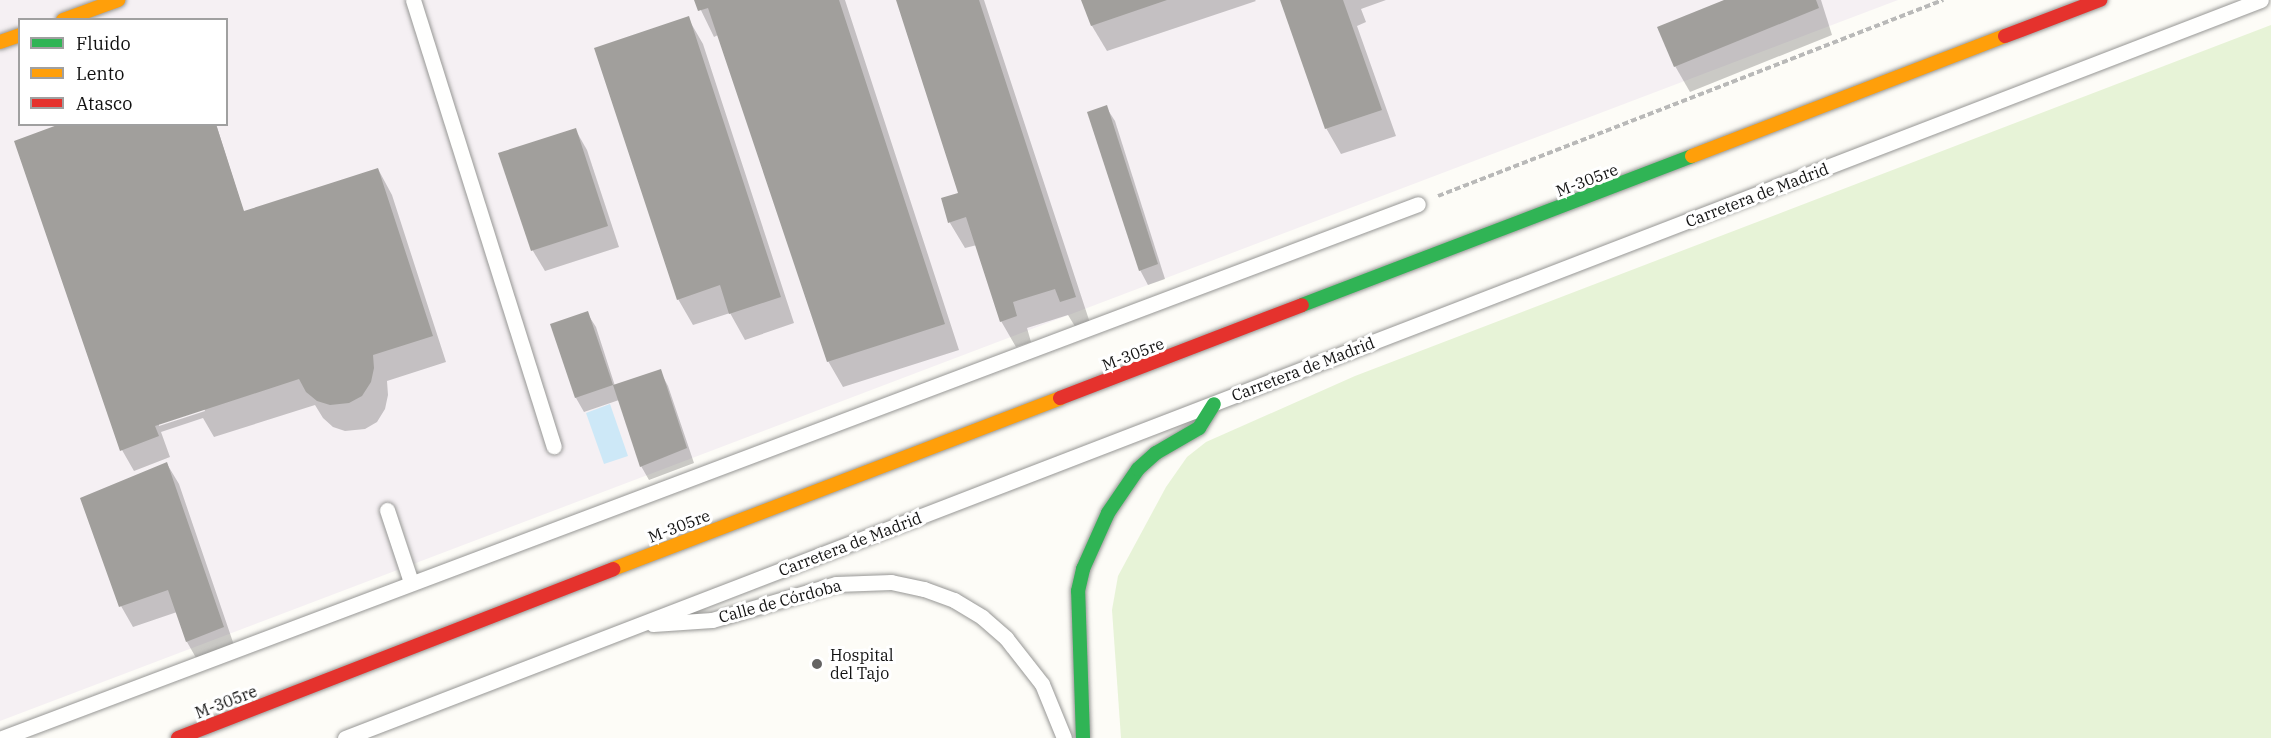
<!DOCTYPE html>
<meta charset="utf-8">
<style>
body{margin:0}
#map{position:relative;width:2271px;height:738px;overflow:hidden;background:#fdfcf7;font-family:"IBM Plex Serif",serif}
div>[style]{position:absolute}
.industrial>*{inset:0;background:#f5f0f3}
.green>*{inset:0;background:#e7f3d7}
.water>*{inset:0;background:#cde8f7}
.shadow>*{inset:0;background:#0003}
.building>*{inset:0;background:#a19f9c}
.path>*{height:4px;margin-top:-2px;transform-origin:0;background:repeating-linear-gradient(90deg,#b9b9b8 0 6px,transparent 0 9px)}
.roads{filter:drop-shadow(0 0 2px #979795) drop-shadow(0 0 2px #979795)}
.lane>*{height:15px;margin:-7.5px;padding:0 7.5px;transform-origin:7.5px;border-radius:7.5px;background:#fffffe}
.fast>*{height:14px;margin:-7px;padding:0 7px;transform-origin:7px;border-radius:7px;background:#30b455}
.slow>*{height:14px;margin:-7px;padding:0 7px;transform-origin:7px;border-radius:7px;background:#ff9f0a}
.jam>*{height:14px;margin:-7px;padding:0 7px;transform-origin:7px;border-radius:7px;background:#e5322d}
.dots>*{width:16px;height:16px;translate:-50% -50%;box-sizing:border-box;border:3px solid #fff;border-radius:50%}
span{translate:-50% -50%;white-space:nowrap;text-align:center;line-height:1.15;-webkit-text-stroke:6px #fff;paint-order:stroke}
.street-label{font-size:16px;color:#111}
.poi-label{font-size:16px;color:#111}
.left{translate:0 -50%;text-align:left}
.legend{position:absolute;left:18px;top:18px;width:210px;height:108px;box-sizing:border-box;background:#fff;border:2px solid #a0a0a0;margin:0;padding:8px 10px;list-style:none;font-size:18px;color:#111}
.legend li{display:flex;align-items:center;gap:12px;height:30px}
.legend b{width:30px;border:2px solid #a0a0a0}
</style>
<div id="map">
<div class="industrial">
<div style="clip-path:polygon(evenodd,0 0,1898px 0,0 721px,0 0,20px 20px,226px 20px,226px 124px,20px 124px,20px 20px)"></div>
</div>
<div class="green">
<div style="clip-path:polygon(2271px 25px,2271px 738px,1121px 738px,1112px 610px,1118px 576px,1166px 487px,1187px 457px,1206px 442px,1355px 376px)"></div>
</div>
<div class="water">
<div style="clip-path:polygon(610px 404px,628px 456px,604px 464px,586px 413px)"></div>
</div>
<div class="shadow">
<div style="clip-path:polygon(696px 0,845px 0,959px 350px,843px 387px,828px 361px,718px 35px,714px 37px)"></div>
<div style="clip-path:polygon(897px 0,984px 0,1090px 323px,1076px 328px,1068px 315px,1027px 328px,1031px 342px,1016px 347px,1001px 321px,977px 245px,965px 248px,950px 223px,942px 199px,960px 194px)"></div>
<div style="clip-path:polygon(1083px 0,1255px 0,1256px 1px,1107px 51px,1092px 26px)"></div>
<div style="clip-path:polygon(1282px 0,1386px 0,1361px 9px,1366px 22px,1357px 26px,1396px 136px,1341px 154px,1326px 128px)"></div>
<div style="clip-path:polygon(1725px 0,1821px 0,1832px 35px,1690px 92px,1675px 66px)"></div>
<div style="clip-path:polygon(688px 18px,703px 44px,794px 323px,745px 340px,730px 313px,693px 325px,678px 299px)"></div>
<div style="clip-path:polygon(1106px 107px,1115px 121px,1165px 279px,1148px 285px,1140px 270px)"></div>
<div style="clip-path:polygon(evenodd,64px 124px,216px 124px,244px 213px,378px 169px,392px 195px,446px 362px,387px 381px,388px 395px,385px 409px,377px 422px,365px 429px,345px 431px,333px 427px,323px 418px,315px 405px,214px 437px,203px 418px,161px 432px,170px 457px,134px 471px,122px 450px,64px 124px,204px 408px,205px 411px,159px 426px,159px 423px,204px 408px)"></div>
<div style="clip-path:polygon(575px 129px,587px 150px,619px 247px,545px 271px,533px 251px,500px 154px)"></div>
<div style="clip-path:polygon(587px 313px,596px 327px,615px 386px,660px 371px,668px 386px,694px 463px,649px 480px,641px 466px,619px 400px,584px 412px,576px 398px,552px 325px)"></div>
<div style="clip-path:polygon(167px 464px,179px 484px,235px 648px,199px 663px,187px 642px,177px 612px,133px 627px,121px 606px)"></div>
</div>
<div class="building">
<div style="clip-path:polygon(694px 0,839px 0,945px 324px,827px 362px,708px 8px,698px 11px)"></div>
<div style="clip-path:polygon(896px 0,979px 0,1076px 297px,1060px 302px,1055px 289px,1013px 302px,1017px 316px,1000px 322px,966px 217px,948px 223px,941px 198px,958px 193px)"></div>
<div style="clip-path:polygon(1081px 0,1167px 0,1091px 26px)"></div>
<div style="clip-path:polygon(1280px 0,1343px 0,1382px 110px,1325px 129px)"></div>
<div style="clip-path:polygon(1724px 0,1816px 0,1819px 8px,1674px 67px,1657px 27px)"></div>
<div style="clip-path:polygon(689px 16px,781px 297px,729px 314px,720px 285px,677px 300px,594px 48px)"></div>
<div style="clip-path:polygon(1107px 105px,1158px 264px,1139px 271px,1087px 112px)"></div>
<div style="clip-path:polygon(60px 124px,216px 124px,244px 211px,378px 168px,433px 336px,373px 355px,374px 368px,371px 382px,362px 396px,349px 403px,330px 405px,317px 401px,306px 392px,299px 379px,155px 426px,159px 436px,120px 451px,14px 141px)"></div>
<div style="clip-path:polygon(576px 128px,608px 226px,531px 251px,498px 153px)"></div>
<div style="clip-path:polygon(588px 311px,613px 385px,575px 398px,550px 324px)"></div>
<div style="clip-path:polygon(661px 369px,687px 448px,640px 467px,613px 385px)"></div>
<div style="clip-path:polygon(167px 462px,224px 627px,186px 642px,168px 590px,119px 607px,80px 498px)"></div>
</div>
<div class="path">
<div style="left:1438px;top:196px;width:542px;rotate:-21.21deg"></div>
</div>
<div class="roads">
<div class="lane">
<div style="left:413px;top:0;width:468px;rotate:72.5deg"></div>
<div style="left:387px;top:510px;width:76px;rotate:71.6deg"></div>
<div style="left:653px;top:624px;width:59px;rotate:-3.9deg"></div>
<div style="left:712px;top:620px;width:129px;rotate:-16.2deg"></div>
<div style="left:836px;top:584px;width:55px;rotate:-2.1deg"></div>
<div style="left:891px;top:582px;width:34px;rotate:12deg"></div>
<div style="left:924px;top:589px;width:32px;rotate:20deg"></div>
<div style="left:954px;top:600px;width:33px;rotate:31deg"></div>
<div style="left:982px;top:617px;width:32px;rotate:41deg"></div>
<div style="left:1006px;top:638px;width:58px;rotate:52deg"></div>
<div style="left:1042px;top:684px;width:58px;rotate:67.8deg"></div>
<div style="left:2px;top:738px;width:1513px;rotate:-20.66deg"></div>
<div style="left:345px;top:738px;width:2053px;rotate:-21.07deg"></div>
</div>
<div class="fast">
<div style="left:1302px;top:305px;width:417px;rotate:-20.9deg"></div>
<div style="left:1083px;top:738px;width:147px;rotate:-91.9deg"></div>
<div style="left:1078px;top:591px;width:23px;rotate:-77deg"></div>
<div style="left:1083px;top:569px;width:61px;rotate:-65.9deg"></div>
<div style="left:1108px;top:513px;width:53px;rotate:-55.7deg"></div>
<div style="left:1138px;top:469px;width:24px;rotate:-42deg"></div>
<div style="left:1156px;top:453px;width:50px;rotate:-30.2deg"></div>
<div style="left:1199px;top:428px;width:28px;rotate:-58deg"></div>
</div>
<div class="slow">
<div style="left:63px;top:20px;width:59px;rotate:-20deg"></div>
<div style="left:0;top:42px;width:21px;rotate:-19deg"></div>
<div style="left:1692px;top:156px;width:335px;rotate:-21deg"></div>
<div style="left:613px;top:569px;width:479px;rotate:-20.9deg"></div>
</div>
<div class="jam">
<div style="left:2005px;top:36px;width:102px;rotate:-20.8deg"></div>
<div style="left:1060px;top:398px;width:259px;rotate:-21deg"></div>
<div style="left:178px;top:738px;width:467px;rotate:-21.2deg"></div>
</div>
</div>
<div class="dots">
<div style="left:817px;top:664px;background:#646362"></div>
</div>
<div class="street-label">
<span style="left:1587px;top:180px;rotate:-21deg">M-305re</span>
<span style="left:1757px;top:195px;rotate:-21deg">Carretera de Madrid</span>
<span style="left:1133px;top:354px;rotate:-21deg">M-305re</span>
<span style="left:1303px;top:369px;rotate:-21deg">Carretera de Madrid</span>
<span style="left:679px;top:526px;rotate:-21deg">M-305re</span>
<span style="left:850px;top:544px;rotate:-21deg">Carretera de Madrid</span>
<span style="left:780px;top:601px;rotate:-15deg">Calle de Córdoba</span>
<span style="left:226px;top:702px;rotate:-21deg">M-305re</span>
</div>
<div class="poi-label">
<span class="left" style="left:830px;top:664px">Hospital<br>del Tajo</span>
</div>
<ul class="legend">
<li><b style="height:8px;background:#30b455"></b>Fluido</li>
<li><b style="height:8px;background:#ff9f0a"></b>Lento</li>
<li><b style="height:8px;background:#e5322d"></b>Atasco</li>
</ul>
</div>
